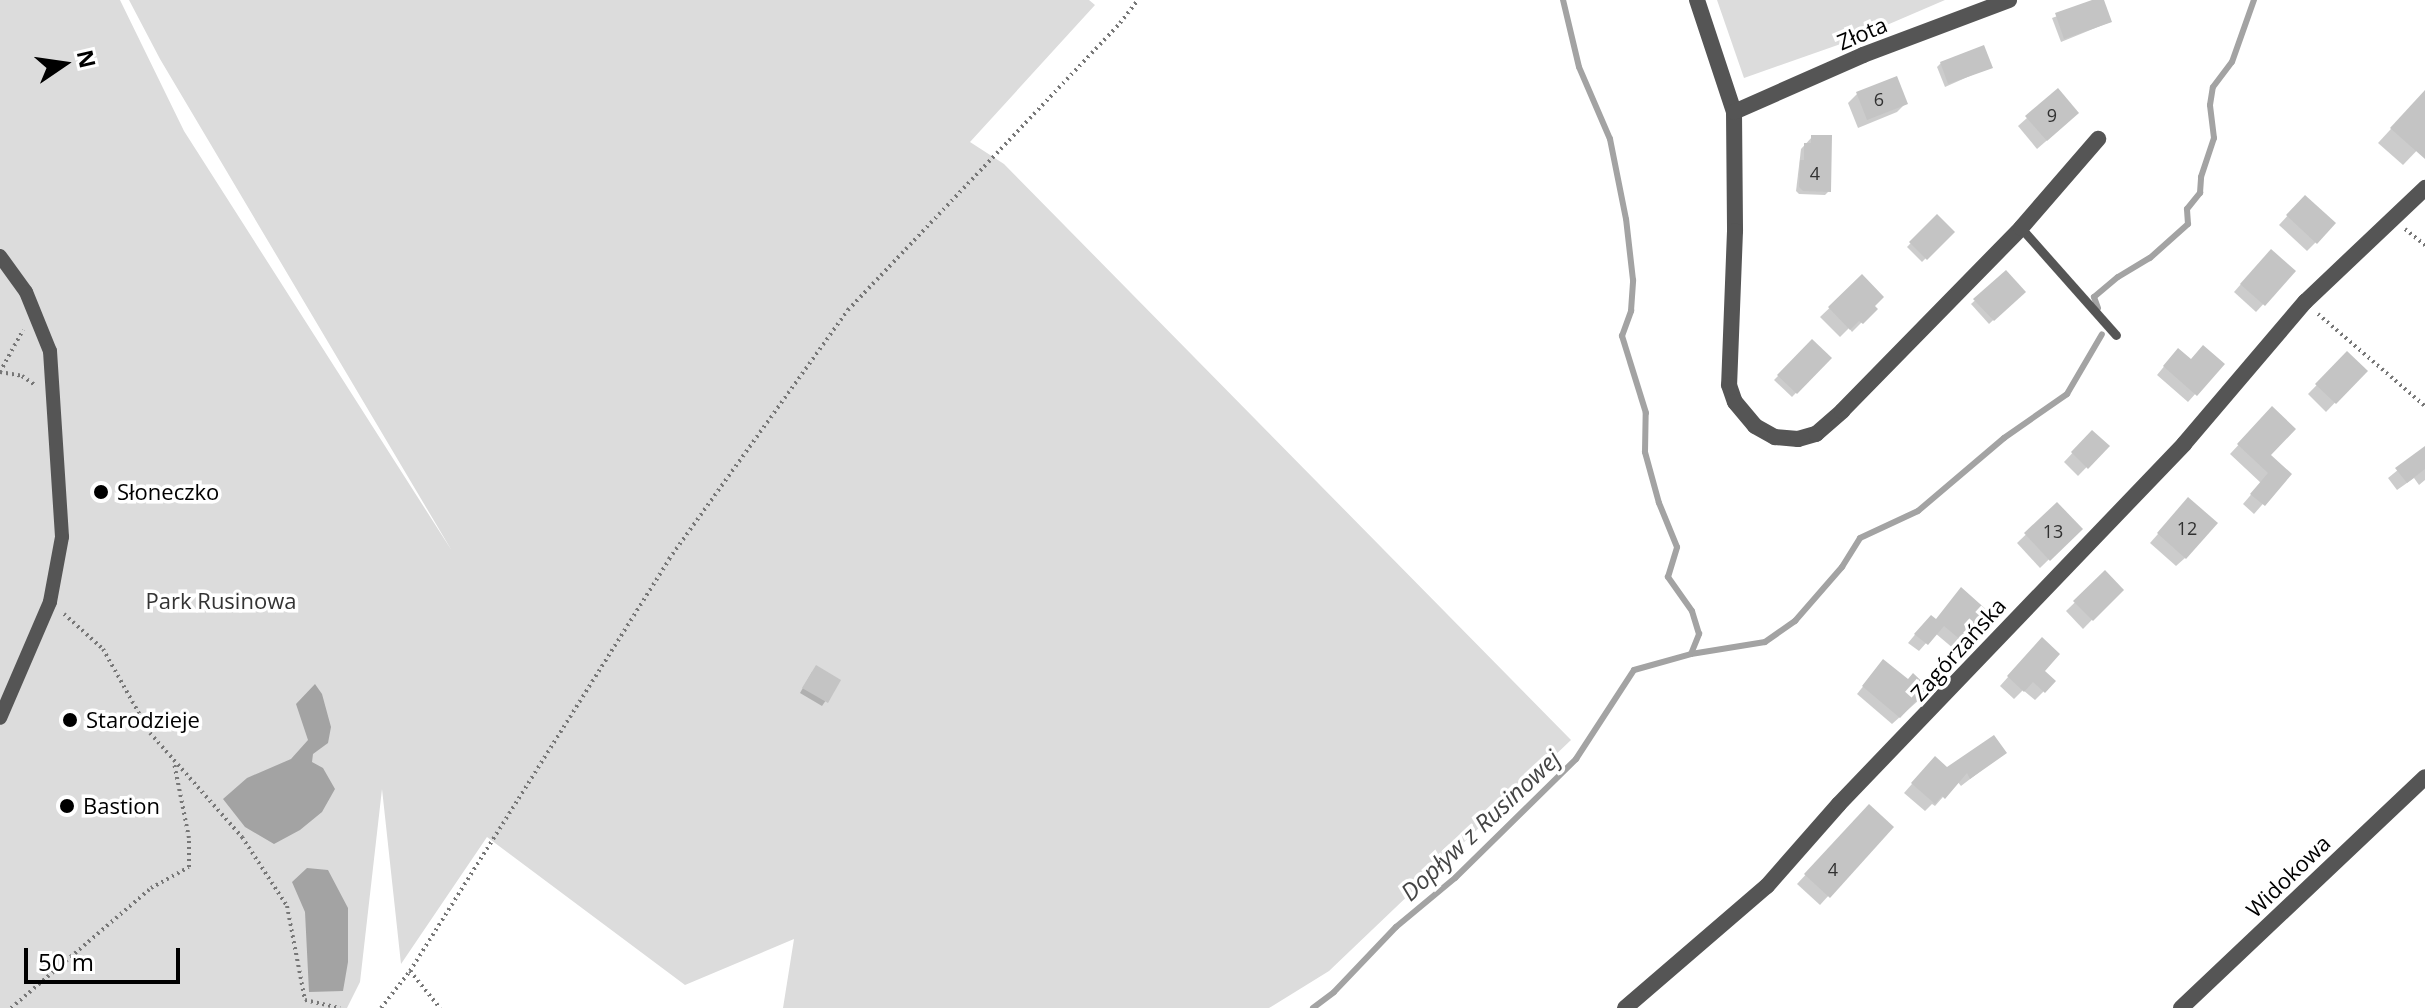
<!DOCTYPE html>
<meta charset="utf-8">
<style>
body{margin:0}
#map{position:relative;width:2425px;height:1008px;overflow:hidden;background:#fff;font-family:"Open Sans",sans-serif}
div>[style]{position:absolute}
.green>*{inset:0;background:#dcdcdc}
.water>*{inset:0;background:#a3a3a3}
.shadow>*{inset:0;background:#0003}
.stream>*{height:6px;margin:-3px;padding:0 3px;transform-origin:3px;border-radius:3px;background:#a3a3a3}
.building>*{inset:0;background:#c4c4c4}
.path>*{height:4px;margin-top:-2px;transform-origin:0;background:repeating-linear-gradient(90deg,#777 0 2px,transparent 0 6px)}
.service>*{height:9px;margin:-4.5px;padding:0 4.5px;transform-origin:4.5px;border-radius:4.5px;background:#555}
.pedestrian>*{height:14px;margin:-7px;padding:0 7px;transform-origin:7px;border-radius:7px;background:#555}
.minor>*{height:16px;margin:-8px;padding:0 8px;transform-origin:8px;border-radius:8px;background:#555}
.dots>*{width:22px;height:22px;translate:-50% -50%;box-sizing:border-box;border:4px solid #fff;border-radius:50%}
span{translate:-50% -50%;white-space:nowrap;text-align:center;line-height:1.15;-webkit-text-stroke:7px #fff;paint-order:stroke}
.number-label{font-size:18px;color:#313131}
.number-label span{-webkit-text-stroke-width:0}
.street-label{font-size:22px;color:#000}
.poi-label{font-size:22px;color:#000}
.left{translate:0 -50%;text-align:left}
.park-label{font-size:22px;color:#333}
.water-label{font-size:24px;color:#444;font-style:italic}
.north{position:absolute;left:24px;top:24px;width:80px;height:80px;-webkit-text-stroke:6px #fff;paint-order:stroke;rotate:77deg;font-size:22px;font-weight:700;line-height:32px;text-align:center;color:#000}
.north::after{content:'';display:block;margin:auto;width:28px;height:36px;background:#000;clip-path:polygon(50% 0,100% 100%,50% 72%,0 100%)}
.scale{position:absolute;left:24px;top:948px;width:156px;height:36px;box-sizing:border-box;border:4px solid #000;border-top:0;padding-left:10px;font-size:24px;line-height:28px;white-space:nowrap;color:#000;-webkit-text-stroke:6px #fff;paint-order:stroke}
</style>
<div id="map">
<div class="green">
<div style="clip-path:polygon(0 0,120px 0,184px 131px,452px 551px,160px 59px,129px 0,1089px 0,1095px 5px,970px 142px,1004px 164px,1571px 740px,1329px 971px,1269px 1008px,783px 1008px,794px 939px,685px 985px,487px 837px,401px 964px,382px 789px,360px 982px,347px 1008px,0 1008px)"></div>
<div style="clip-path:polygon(1717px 0,1945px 0,1852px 40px,1744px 78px)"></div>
</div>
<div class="water">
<div style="clip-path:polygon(315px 684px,322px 694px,331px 727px,328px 743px,313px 754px,312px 762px,323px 768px,335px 789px,322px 812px,300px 830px,274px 844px,245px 827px,223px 799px,247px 778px,291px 759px,308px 740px,296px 704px)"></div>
<div style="clip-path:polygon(307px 868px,328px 870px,348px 908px,348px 962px,343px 991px,309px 992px,305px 912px,292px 882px)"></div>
</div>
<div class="shadow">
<div style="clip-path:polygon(2102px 0,2110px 22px,2061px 42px,2052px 18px)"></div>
<div style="clip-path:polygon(1941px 63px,1990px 67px,1945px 87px,1937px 67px)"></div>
<div style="clip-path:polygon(2057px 91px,2068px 122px,2037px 149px,2018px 126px)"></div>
<div style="clip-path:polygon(2425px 92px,2425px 142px,2403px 165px,2378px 143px)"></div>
<div style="clip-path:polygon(1857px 94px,1906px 103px,1897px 112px,1858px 128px,1848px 103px)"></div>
<div style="clip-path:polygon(1812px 137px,1829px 191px,1825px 195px,1799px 194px,1796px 191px,1801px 149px)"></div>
<div style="clip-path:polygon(2305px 197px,2334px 224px,2307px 251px,2279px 225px)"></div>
<div style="clip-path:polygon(1937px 216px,1952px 232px,1922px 262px,1907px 247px)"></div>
<div style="clip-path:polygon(2263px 259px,2293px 272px,2256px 312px,2234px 292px)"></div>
<div style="clip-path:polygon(2006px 272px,2023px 292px,1989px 324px,1971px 304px)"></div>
<div style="clip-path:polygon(1862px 277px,1875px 309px,1852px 332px,1849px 328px,1840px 337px,1820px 317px)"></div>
<div style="clip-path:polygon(1812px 342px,1829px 358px,1792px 397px,1774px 380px)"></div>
<div style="clip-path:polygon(2347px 354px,2365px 371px,2326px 412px,2308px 394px)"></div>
<div style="clip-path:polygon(2171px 358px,2190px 361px,2222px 364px,2188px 402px,2157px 375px)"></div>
<div style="clip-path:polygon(2272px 409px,2268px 456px,2289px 474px,2254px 514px,2243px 504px,2261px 483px,2230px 454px)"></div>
<div style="clip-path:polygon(2092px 432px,2107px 446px,2078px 476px,2064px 462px)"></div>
<div style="clip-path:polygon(2425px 448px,2425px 480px,2419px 485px,2414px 478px,2397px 490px,2388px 478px)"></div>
<div style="clip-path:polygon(2057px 505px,2080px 529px,2040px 568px,2017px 543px)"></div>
<div style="clip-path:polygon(2180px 509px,2185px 558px,2176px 566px,2150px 543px)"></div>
<div style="clip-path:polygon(2105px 573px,2121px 590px,2083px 629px,2066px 611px)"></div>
<div style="clip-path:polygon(1987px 612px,1954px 649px,1935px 633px,1919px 651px,1908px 643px,1923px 625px)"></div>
<div style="clip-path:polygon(2033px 649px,2042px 671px,2044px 691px,2035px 700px,2023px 690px,2014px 699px,2000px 686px)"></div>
<div style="clip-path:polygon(1877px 669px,1929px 691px,1892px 724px,1857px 694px)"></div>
<div style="clip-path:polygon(812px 672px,839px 681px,822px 706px,800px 693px)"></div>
<div style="clip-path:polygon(2004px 753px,1961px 786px,1957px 781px,1935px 806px,1932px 804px,1925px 811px,1904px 793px,1926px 768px,1946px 770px)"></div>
<div style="clip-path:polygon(1860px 816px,1891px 827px,1820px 905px,1797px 884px)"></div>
</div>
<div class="stream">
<div style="left:2098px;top:308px;width:12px;rotate:-110deg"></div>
<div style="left:2094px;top:297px;width:31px;rotate:-40deg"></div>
<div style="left:2118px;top:277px;width:37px;rotate:-31deg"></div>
<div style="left:2150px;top:258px;width:51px;rotate:-41.8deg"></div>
<div style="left:2188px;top:224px;width:15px;rotate:-94deg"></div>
<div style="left:2187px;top:209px;width:21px;rotate:-51deg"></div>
<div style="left:2200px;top:193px;width:16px;rotate:-86deg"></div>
<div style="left:2201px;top:177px;width:41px;rotate:-71.6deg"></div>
<div style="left:2214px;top:138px;width:33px;rotate:-97deg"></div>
<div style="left:2210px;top:105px;width:18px;rotate:-81deg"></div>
<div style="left:2213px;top:87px;width:31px;rotate:-53deg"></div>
<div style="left:2232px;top:62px;width:66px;rotate:-70.5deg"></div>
<div style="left:1691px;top:654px;width:75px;rotate:-9.2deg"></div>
<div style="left:1765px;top:642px;width:37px;rotate:-35deg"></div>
<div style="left:1795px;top:621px;width:72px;rotate:-49deg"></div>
<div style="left:1842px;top:567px;width:34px;rotate:-58deg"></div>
<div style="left:1860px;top:538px;width:64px;rotate:-25deg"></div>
<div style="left:1918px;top:511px;width:113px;rotate:-40.3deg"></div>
<div style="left:2004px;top:438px;width:77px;rotate:-34.9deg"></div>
<div style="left:2067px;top:394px;width:69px;rotate:-59.7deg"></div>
<div style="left:1313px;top:1008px;width:26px;rotate:-37deg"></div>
<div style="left:1334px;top:992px;width:90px;rotate:-46.4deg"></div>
<div style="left:1396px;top:927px;width:77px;rotate:-39.7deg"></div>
<div style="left:1455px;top:878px;width:170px;rotate:-44.5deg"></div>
<div style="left:1576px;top:759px;width:106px;rotate:-56.9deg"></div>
<div style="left:1634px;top:670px;width:59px;rotate:-15.7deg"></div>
<div style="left:1691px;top:654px;width:22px;rotate:-68deg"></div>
<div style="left:1699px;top:634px;width:24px;rotate:-107deg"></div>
<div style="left:1692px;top:611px;width:42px;rotate:-125.2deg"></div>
<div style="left:1668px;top:577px;width:31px;rotate:-73deg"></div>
<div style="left:1677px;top:547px;width:48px;rotate:-112.2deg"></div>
<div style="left:1659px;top:503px;width:53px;rotate:-105.4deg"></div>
<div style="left:1645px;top:452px;width:39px;rotate:-89deg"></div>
<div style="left:1646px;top:413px;width:81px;rotate:-107.3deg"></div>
<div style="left:1622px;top:336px;width:27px;rotate:-70deg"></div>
<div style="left:1631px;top:311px;width:31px;rotate:-86deg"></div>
<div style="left:1633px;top:280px;width:61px;rotate:-96.5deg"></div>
<div style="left:1626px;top:219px;width:82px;rotate:-101.3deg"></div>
<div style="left:1610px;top:139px;width:78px;rotate:-113.3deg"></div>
<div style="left:1579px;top:67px;width:69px;rotate:-103.4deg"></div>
</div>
<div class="building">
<div style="clip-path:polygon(2092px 0,2104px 0,2112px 22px,2064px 39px,2055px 13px)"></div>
<div style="clip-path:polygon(1984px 45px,1993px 68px,1948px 84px,1940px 62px)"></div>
<div style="clip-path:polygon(1897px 76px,1908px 104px,1867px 120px,1856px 92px)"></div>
<div style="clip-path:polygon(2058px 88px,2079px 113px,2047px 141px,2025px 116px)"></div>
<div style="clip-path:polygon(2425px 90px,2425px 159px,2390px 128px)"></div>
<div style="clip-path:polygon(1811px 135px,1832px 135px,1831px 192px,1803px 191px,1799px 187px,1800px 160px,1804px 160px,1804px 143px,1811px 143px)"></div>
<div style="clip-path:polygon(2305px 195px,2336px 223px,2317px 244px,2286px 215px)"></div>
<div style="clip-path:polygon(1937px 214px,1955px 232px,1927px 260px,1909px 242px)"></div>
<div style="clip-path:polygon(2271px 249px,2296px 271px,2265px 306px,2240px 284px)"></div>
<div style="clip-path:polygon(2006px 270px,2026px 292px,1994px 321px,1973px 299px)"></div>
<div style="clip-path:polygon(1862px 274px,1884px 297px,1875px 306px,1878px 309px,1863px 324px,1859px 321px,1850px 330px,1828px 307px)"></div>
<div style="clip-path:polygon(1812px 339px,1832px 358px,1797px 394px,1777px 375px)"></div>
<div style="clip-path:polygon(2203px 345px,2225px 364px,2197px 396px,2163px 366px,2178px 348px,2191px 359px)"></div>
<div style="clip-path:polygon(2347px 351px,2368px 371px,2336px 404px,2315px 384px)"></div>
<div style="clip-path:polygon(2272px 406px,2296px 429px,2271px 455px,2292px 474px,2265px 506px,2250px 494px,2268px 473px,2237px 444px)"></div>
<div style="clip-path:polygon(2092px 430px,2110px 446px,2088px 469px,2071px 452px)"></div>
<div style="clip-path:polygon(2425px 446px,2425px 469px,2407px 483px,2395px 468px)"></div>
<div style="clip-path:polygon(2188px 497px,2218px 523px,2186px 559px,2157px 533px)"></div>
<div style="clip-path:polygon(2057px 502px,2083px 529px,2050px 561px,2024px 533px)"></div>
<div style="clip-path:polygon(2105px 570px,2124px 590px,2093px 621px,2073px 601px)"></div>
<div style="clip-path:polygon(1961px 587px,1989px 612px,1963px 642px,1944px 626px,1928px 645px,1914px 634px,1931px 615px,1936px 619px)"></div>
<div style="clip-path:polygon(2042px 637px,2060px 654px,2045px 671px,2056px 681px,2045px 693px,2033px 682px,2024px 692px,2007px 676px)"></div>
<div style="clip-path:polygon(1883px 659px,1908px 679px,1913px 673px,1932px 691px,1921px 703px,1917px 700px,1900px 718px,1862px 686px)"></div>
<div style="clip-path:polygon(816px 665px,841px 680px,828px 703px,802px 688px)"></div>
<div style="clip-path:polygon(1994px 735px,2007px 753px,1970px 779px,1967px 773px,1945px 799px,1942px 796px,1935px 804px,1911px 783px,1935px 756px,1947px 767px)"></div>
<div style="clip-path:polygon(1869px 804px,1894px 827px,1830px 898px,1804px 874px)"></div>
</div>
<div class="path">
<div style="left:2405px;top:229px;width:26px;rotate:39deg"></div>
<div style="left:2318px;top:314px;width:141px;rotate:40.7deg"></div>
<div style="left:0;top:372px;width:48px;rotate:-61.3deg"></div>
<div style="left:0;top:372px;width:22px;rotate:10deg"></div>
<div style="left:22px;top:376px;width:16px;rotate:35deg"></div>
<div style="left:64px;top:614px;width:52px;rotate:41.9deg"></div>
<div style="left:103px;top:649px;width:96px;rotate:60.8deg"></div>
<div style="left:150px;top:733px;width:139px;rotate:48.5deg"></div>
<div style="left:242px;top:837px;width:82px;rotate:56.9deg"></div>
<div style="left:287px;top:906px;width:96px;rotate:79.2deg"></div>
<div style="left:305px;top:1000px;width:36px;rotate:13deg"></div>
<div style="left:410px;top:971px;width:48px;rotate:51deg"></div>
<div style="left:11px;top:1008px;width:184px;rotate:-40.6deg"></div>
<div style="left:151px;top:888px;width:43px;rotate:-28.9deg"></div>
<div style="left:189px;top:867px;width:29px;rotate:-90deg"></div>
<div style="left:189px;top:838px;width:76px;rotate:-101.3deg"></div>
<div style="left:381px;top:1008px;width:47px;rotate:-51.9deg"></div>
<div style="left:410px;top:971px;width:487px;rotate:-57.8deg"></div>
<div style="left:669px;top:559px;width:307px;rotate:-54.3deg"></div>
<div style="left:848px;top:310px;width:395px;rotate:-46.5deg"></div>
<div style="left:1120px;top:23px;width:29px;rotate:-52deg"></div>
</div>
<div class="service">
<div style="left:2021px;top:228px;width:143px;rotate:48.4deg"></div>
</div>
<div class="pedestrian">
<div style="left:0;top:256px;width:44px;rotate:54.2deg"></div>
<div style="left:26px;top:292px;width:64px;rotate:67.9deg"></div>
<div style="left:50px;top:351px;width:186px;rotate:86.3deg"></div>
<div style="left:62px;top:537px;width:66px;rotate:100.5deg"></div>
<div style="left:50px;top:602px;width:126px;rotate:113.3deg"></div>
</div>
<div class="minor">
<div style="left:1697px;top:0;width:118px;rotate:71.7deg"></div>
<div style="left:1734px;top:112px;width:119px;rotate:89.5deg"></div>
<div style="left:1735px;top:231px;width:154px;rotate:92.2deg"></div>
<div style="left:1729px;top:385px;width:18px;rotate:71deg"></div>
<div style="left:1735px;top:402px;width:31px;rotate:50deg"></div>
<div style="left:1755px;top:426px;width:23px;rotate:29deg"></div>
<div style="left:1775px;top:437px;width:23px;rotate:5deg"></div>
<div style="left:1798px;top:439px;width:19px;rotate:-16deg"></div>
<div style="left:1816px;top:434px;width:35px;rotate:-41deg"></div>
<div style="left:1842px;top:411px;width:256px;rotate:-45.6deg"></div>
<div style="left:2021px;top:228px;width:118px;rotate:-49.1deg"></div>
<div style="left:1734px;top:112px;width:141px;rotate:-23.8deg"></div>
<div style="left:1863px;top:55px;width:156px;rotate:-20.6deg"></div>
<div style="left:1625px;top:1008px;width:187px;rotate:-40.7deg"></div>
<div style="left:1767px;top:886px;width:109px;rotate:-48.7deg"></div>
<div style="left:1839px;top:804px;width:499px;rotate:-46.2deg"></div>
<div style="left:2184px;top:444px;width:187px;rotate:-49.6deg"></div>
<div style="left:2305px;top:302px;width:166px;rotate:-43.5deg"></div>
<div style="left:2181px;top:1008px;width:336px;rotate:-43.4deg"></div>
</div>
<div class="dots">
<div style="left:101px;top:492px;background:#000"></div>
<div style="left:70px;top:720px;background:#000"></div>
<div style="left:67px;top:806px;background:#000"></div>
</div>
<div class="number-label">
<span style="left:1879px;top:99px">6</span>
<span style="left:2052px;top:115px">9</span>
<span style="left:1815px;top:173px">4</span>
<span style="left:2187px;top:528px">12</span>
<span style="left:2053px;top:531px">13</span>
<span style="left:1833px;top:869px">4</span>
</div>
<div class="street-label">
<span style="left:1862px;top:33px;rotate:-23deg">Złota</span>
<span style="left:1958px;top:649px;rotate:-48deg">Zagórzańska</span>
<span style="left:2288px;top:876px;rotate:-44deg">Widokowa</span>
</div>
<div class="poi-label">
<span class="left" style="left:117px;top:492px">Słoneczko</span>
<span class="left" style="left:86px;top:720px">Starodzieje</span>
<span class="left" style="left:83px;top:806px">Bastion</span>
</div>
<div class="park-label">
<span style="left:221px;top:601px">Park Rusinowa</span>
</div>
<div class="water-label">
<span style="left:1480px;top:825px;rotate:-43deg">Dopływ z Rusinowej</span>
</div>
<div class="north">N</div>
<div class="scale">50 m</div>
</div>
